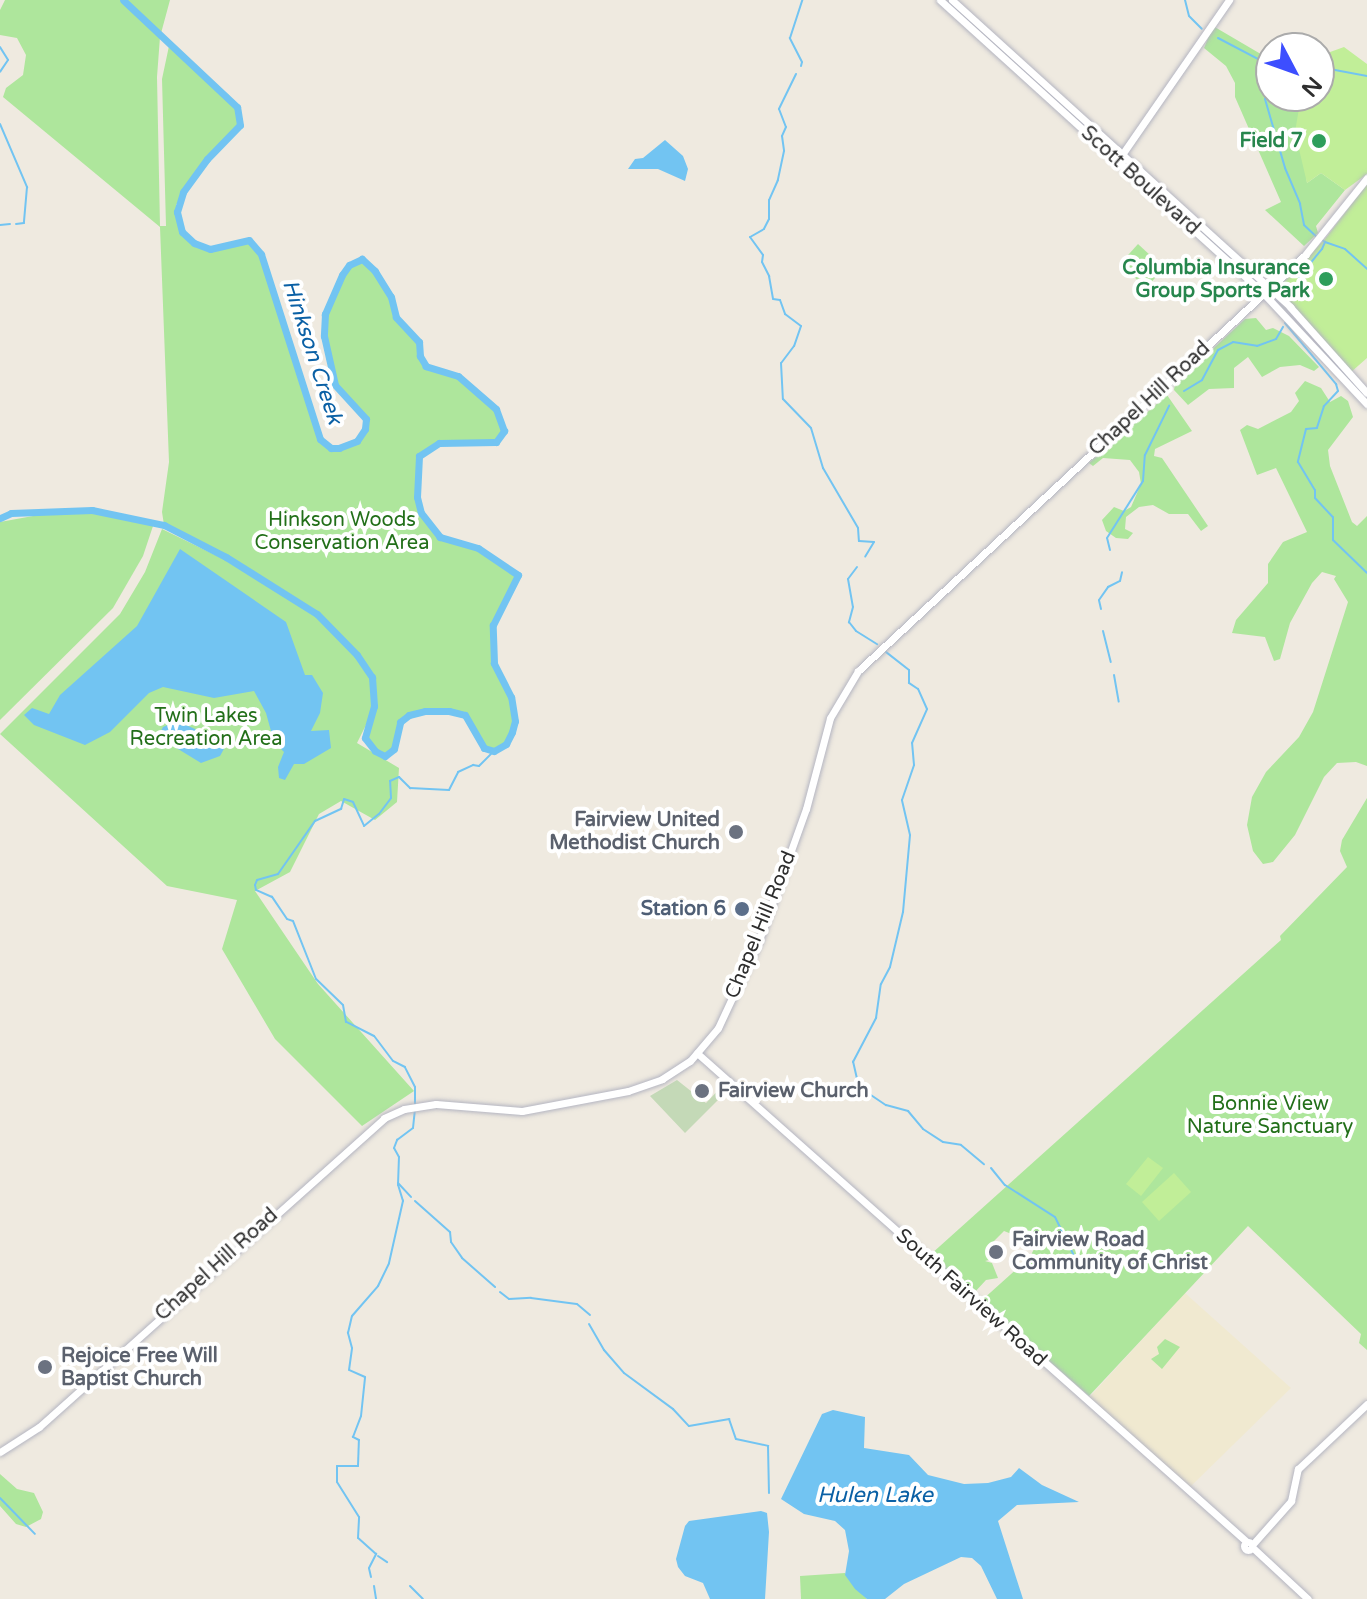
<!DOCTYPE html>
<style>
body{margin:0}
#map{position:relative;width:1367px;height:1599px;overflow:hidden;background:#efeae0;font-family:"Varela Round",sans-serif}
div>[style]{position:absolute}
.education>*{inset:0;background:#f0e9d0}
.green>*{inset:0;background:#aee69c}
.cemetery>*{inset:0;background:#c4d9b7}
.pitch>*{inset:0;background:#c1ee98}
.water>*{inset:0;background:#72c4f2}
.stream>*{height:2px;margin:-1px;padding:0 1px;transform-origin:1px;border-radius:1px;background:#72c4f2}
.river>*{height:7px;margin:-3.5px;padding:0 3.5px;transform-origin:3.5px;border-radius:3.5px;background:#72c4f2}
.roads{filter:drop-shadow(0 0 2px #b4b5c1) drop-shadow(0 0 2px #b4b5c1)}
.secondary>*{height:7px;margin:-3.5px;padding:0 3.5px;transform-origin:3.5px;border-radius:3.5px;background:#fff}
.secondary>.ring{margin:-3.5px;padding:0;box-sizing:content-box;background:none;border:7px solid #fff;border-radius:50%}
.dots>*{width:22px;height:22px;translate:-50% -50%;box-sizing:border-box;border:4px solid #fff;border-radius:50%}
span{translate:-50% -50%;white-space:nowrap;text-align:center;line-height:1.15;-webkit-text-stroke:8px #fff;paint-order:stroke}
.leisure-label{font-size:20px;color:#27864d;font-weight:700}
.right{translate:-100% -50%;text-align:right}
.street-label{font-size:20px;color:#2e2e2e}
.park-label{font-size:20px;color:#226f19}
.worship-label{font-size:20px;color:#5b616d;font-weight:700}
.left{translate:0 -50%;text-align:left}
.service-label{font-size:20px;color:#4e5e75;font-weight:700}
.water-label{font-size:22px;color:#0a60a5;font-style:italic}
.north{position:absolute;left:1255px;top:32px;width:80px;height:80px;box-sizing:border-box;background:#fff;border:2px solid #ababab;border-radius:50%;rotate:131deg;font-size:22px;font-weight:700;line-height:32px;text-align:center;color:#2e2e2e}
.north::after{content:'';display:block;margin:auto;width:28px;height:36px;background:#3d4eff;clip-path:polygon(50% 0,100% 100%,50% 72%,0 100%)}
</style>
<div id="map">
<div class="education">
<div style="clip-path:polygon(1185px 1293px,1291px 1388px,1186px 1491px,1086px 1401px)"></div>
</div>
<div class="green">
<div style="clip-path:polygon(5px 0,170px 0,160px 37px,157px 77px,160px 226px,166px 226px,162px 79px,169px 46px,229px 95px,241px 118px,240px 125px,207px 159px,176px 205px,182px 232px,194px 243px,212px 249px,249px 240px,261px 254px,320px 439px,331px 448px,339px 448px,357px 441px,365px 428px,366px 419px,335px 385px,324px 336px,325px 314px,342px 275px,349px 265px,362px 259px,376px 271px,388px 289px,396px 317px,419px 342px,420px 356px,426px 366px,458px 376px,480px 392px,496px 409px,504px 431px,496px 442px,439px 443px,427px 449px,419px 456px,417px 497px,421px 513px,440px 537px,478px 548px,518px 575px,493px 625px,496px 672px,511px 697px,515px 721px,506px 744px,494px 751px,484px 748px,464px 715px,449px 711px,425px 711px,409px 715px,400px 722px,394px 749px,385px 756px,367px 744px,369px 719px,357px 743px,399px 768px,397px 802px,375px 820px,341px 801px,319px 814px,290px 872px,255px 891px,318px 984px,414px 1091px,362px 1126px,275px 1039px,222px 949px,237px 900px,167px 886px,0 734px,120px 614px,145px 572px,162px 529px,252px 573px,164px 525px,162px 512px,169px 462px,160px 227px,3px 97px,6px 88px,23px 75px,26px 55px,17px 38px,0 35px,0 10px)"></div>
<div style="clip-path:polygon(1213px 26px,1271px 60px,1271px 96px,1309px 96px,1299px 108px,1307px 183px,1321px 173px,1345px 190px,1316px 226px,1318px 233px,1304px 246px,1265px 210px,1281px 202px,1235px 97px,1235px 83px,1226px 66px,1204px 48px)"></div>
<div style="clip-path:polygon(1138px 244px,1164px 268px,1146px 288px,1120px 264px)"></div>
<div style="clip-path:polygon(1256px 318px,1266px 330px,1273px 328px,1289px 336px,1319px 367px,1314px 371px,1300px 365px,1280px 367px,1262px 377px,1248px 357px,1234px 368px,1234px 388px,1209px 389px,1188px 405px,1174px 390px,1175px 384px,1245px 319px)"></div>
<div style="clip-path:polygon(1305px 381px,1321px 388px,1330px 402px,1341px 396px,1348px 401px,1353px 417px,1328px 450px,1330px 466px,1352px 522px,1357px 526px,1367px 516px,1367px 766px,1356px 762px,1337px 763px,1324px 777px,1295px 835px,1273px 862px,1263px 864px,1253px 851px,1247px 825px,1252px 797px,1266px 772px,1299px 737px,1313px 712px,1348px 602px,1334px 579px,1336px 576px,1322px 572px,1312px 583px,1290px 623px,1280px 659px,1274px 661px,1265px 637px,1232px 633px,1236px 620px,1268px 583px,1268px 564px,1283px 542px,1307px 532px,1276px 468px,1257px 475px,1240px 430px,1247px 425px,1258px 429px,1291px 412px,1299px 401px,1295px 393px)"></div>
<div style="clip-path:polygon(1167px 395px,1192px 431px,1155px 449px,1154px 456px,1162px 458px,1208px 526px,1201px 531px,1188px 514px,1169px 514px,1153px 505px,1139px 507px,1126px 517px,1125px 529px,1133px 533px,1128px 539px,1116px 538px,1106px 531px,1102px 520px,1114px 507px,1124px 511px,1131px 507px,1141px 484px,1139px 472px,1130px 460px,1103px 458px,1093px 466px,1089px 463px)"></div>
<div style="clip-path:polygon(98px 512px,153px 526px,143px 556px,113px 608px,0 720px,0 522px,44px 514px)"></div>
<div style="clip-path:polygon(1367px 798px,1367px 1350px,1359px 1343px,1361px 1334px,1248px 1226px,1089px 1396px,981px 1301px,1030px 1257px,1035px 1247px,1032px 1242px,1004px 1231px,989px 1246px,989px 1260px,985px 1261px,992px 1263px,998px 1278px,986px 1280px,974px 1293px,930px 1255px,1281px 940px,1280px 936px,1347px 867px,1340px 851px,1342px 840px)"></div>
<div style="clip-path:polygon(1165px 1339px,1180px 1347px,1162px 1369px,1151px 1359px,1159px 1354px,1157px 1347px)"></div>
<div style="clip-path:polygon(0 1474px,17px 1489px,34px 1493px,43px 1512px,41px 1519px,26px 1527px,16px 1524px,0 1506px)"></div>
<div style="clip-path:polygon(845px 1573px,867px 1599px,801px 1599px,800px 1576px)"></div>
</div>
<div class="cemetery">
<div style="clip-path:polygon(677px 1080px,706px 1103px,727px 1081px,732px 1086px,685px 1133px,650px 1096px)"></div>
</div>
<div class="pitch">
<div style="clip-path:polygon(1344px 47px,1367px 64px,1367px 174px,1345px 190px,1321px 173px,1307px 183px,1295px 132px,1299px 108px,1309px 96px,1319px 96px,1319px 56px)"></div>
<div style="clip-path:polygon(1367px 184px,1367px 358px,1350px 373px,1278px 288px,1325px 239px)"></div>
<div style="clip-path:polygon(1148px 1157px,1163px 1168px,1141px 1196px,1126px 1184px)"></div>
<div style="clip-path:polygon(1174px 1173px,1191px 1192px,1159px 1221px,1142px 1202px)"></div>
</div>
<div class="water">
<div style="clip-path:polygon(665px 140px,683px 156px,688px 169px,685px 181px,658px 169px,628px 169px,635px 159px,643px 158px)"></div>
<div style="clip-path:polygon(180px 549px,286px 622px,305px 675px,312px 675px,323px 693px,320px 713px,311px 731px,329px 730px,331px 748px,304px 764px,294px 764px,285px 780px,279px 778px,278px 767px,284px 752px,274px 742px,266px 713px,254px 691px,214px 698px,163px 687px,149px 693px,110px 732px,85px 745px,34px 725px,24px 715px,32px 708px,49px 714px,60px 695px,137px 626px)"></div>
<div style="clip-path:polygon(177px 721px,222px 741px,225px 747px,220px 756px,201px 763px,165px 741px,160px 733px,163px 727px)"></div>
<div style="clip-path:polygon(833px 1410px,865px 1417px,864px 1448px,909px 1455px,928px 1475px,964px 1484px,988px 1483px,1011px 1477px,1019px 1468px,1042px 1485px,1079px 1502px,1017px 1505px,998px 1521px,1023px 1599px,997px 1599px,981px 1566px,972px 1558px,961px 1557px,904px 1584px,885px 1599px,867px 1599px,855px 1589px,845px 1575px,849px 1551px,845px 1530px,835px 1521px,804px 1514px,781px 1499px,822px 1414px)"></div>
<div style="clip-path:polygon(761px 1511px,767px 1513px,769px 1532px,765px 1599px,710px 1599px,703px 1583px,685px 1576px,678px 1567px,676px 1559px,685px 1526px,689px 1521px)"></div>
</div>
<div class="stream">
<div style="left:1185px;top:0;width:16px;rotate:76deg"></div>
<div style="left:1189px;top:16px;width:18px;rotate:45deg"></div>
<div style="left:1218px;top:38px;width:60px;rotate:27.8deg"></div>
<div style="left:0;top:47px;width:15px;rotate:58deg"></div>
<div style="left:8px;top:60px;width:14px;rotate:124deg"></div>
<div style="left:801px;top:66px;width:4px;rotate:-76deg"></div>
<div style="left:802px;top:62px;width:27px;rotate:-117deg"></div>
<div style="left:790px;top:38px;width:40px;rotate:-72deg"></div>
<div style="left:1319px;top:67px;width:49px;rotate:10.6deg"></div>
<div style="left:796px;top:74px;width:39px;rotate:116deg"></div>
<div style="left:779px;top:109px;width:19px;rotate:69deg"></div>
<div style="left:786px;top:127px;width:10px;rotate:114deg"></div>
<div style="left:782px;top:136px;width:15px;rotate:82deg"></div>
<div style="left:784px;top:151px;width:30px;rotate:102deg"></div>
<div style="left:778px;top:180px;width:22px;rotate:114deg"></div>
<div style="left:769px;top:200px;width:19px;rotate:90deg"></div>
<div style="left:769px;top:219px;width:11px;rotate:117deg"></div>
<div style="left:764px;top:229px;width:16px;rotate:150deg"></div>
<div style="left:750px;top:237px;width:22px;rotate:54deg"></div>
<div style="left:763px;top:255px;width:7px;rotate:98deg"></div>
<div style="left:762px;top:262px;width:16px;rotate:63deg"></div>
<div style="left:769px;top:276px;width:23px;rotate:80deg"></div>
<div style="left:773px;top:299px;width:7px;rotate:8deg"></div>
<div style="left:780px;top:300px;width:15px;rotate:70deg"></div>
<div style="left:785px;top:314px;width:20px;rotate:37deg"></div>
<div style="left:801px;top:326px;width:21px;rotate:109deg"></div>
<div style="left:794px;top:346px;width:21px;rotate:127deg"></div>
<div style="left:781px;top:363px;width:36px;rotate:87deg"></div>
<div style="left:783px;top:399px;width:40px;rotate:46deg"></div>
<div style="left:811px;top:428px;width:42px;rotate:73.3deg"></div>
<div style="left:823px;top:468px;width:69px;rotate:59.7deg"></div>
<div style="left:858px;top:528px;width:13px;rotate:86deg"></div>
<div style="left:859px;top:541px;width:15px;rotate:4deg"></div>
<div style="left:874px;top:542px;width:17px;rotate:121deg"></div>
<div style="left:1271px;top:87px;width:13px;rotate:117deg"></div>
<div style="left:1265px;top:99px;width:72px;rotate:73.8deg"></div>
<div style="left:1285px;top:168px;width:39px;rotate:67deg"></div>
<div style="left:1300px;top:204px;width:21px;rotate:79deg"></div>
<div style="left:1304px;top:225px;width:16px;rotate:43deg"></div>
<div style="left:0;top:124px;width:69px;rotate:66.8deg"></div>
<div style="left:27px;top:187px;width:36px;rotate:95deg"></div>
<div style="left:24px;top:223px;width:8px;rotate:173deg"></div>
<div style="left:0;top:225px;width:10px;rotate:-6deg"></div>
<div style="left:1325px;top:242px;width:21px;rotate:19deg"></div>
<div style="left:1345px;top:249px;width:30px;rotate:42deg"></div>
<div style="left:1294px;top:294px;width:19px;rotate:-72deg"></div>
<div style="left:1300px;top:276px;width:35px;rotate:-51deg"></div>
<div style="left:1322px;top:249px;width:8px;rotate:-67deg"></div>
<div style="left:1325px;top:242px;width:4px;rotate:-146deg"></div>
<div style="left:1285px;top:323px;width:80px;rotate:50.1deg"></div>
<div style="left:1336px;top:384px;width:7px;rotate:74deg"></div>
<div style="left:1338px;top:391px;width:21px;rotate:133deg"></div>
<div style="left:1324px;top:406px;width:23px;rotate:108deg"></div>
<div style="left:1317px;top:428px;width:11px;rotate:175deg"></div>
<div style="left:1306px;top:429px;width:34px;rotate:104deg"></div>
<div style="left:1298px;top:462px;width:33px;rotate:59deg"></div>
<div style="left:1315px;top:490px;width:8px;rotate:90deg"></div>
<div style="left:1315px;top:498px;width:26px;rotate:47deg"></div>
<div style="left:1333px;top:517px;width:23px;rotate:90deg"></div>
<div style="left:1333px;top:540px;width:47px;rotate:44.1deg"></div>
<div style="left:1184px;top:391px;width:21px;rotate:-31deg"></div>
<div style="left:1202px;top:380px;width:34px;rotate:-62deg"></div>
<div style="left:1218px;top:350px;width:17px;rotate:-28deg"></div>
<div style="left:1233px;top:342px;width:24px;rotate:9deg"></div>
<div style="left:1257px;top:346px;width:20px;rotate:-20deg"></div>
<div style="left:1276px;top:339px;width:14px;rotate:-60deg"></div>
<div style="left:1110px;top:550px;width:12px;rotate:-104deg"></div>
<div style="left:1107px;top:538px;width:67px;rotate:-57.7deg"></div>
<div style="left:1143px;top:481px;width:26px;rotate:-86deg"></div>
<div style="left:1145px;top:455px;width:55px;rotate:-63.9deg"></div>
<div style="left:857px;top:567px;width:15px;rotate:127deg"></div>
<div style="left:848px;top:579px;width:28px;rotate:80deg"></div>
<div style="left:853px;top:607px;width:16px;rotate:105deg"></div>
<div style="left:849px;top:622px;width:11px;rotate:52deg"></div>
<div style="left:856px;top:631px;width:25px;rotate:32deg"></div>
<div style="left:1101px;top:609px;width:9px;rotate:-103deg"></div>
<div style="left:1099px;top:600px;width:16px;rotate:-55deg"></div>
<div style="left:1108px;top:587px;width:13px;rotate:-27deg"></div>
<div style="left:1120px;top:581px;width:9px;rotate:-77deg"></div>
<div style="left:1103px;top:631px;width:32px;rotate:76deg"></div>
<div style="left:1114px;top:675px;width:27px;rotate:80deg"></div>
<div style="left:858px;top:1083px;width:22px;rotate:-103deg"></div>
<div style="left:853px;top:1062px;width:50px;rotate:-62.4deg"></div>
<div style="left:876px;top:1018px;width:34px;rotate:-82deg"></div>
<div style="left:881px;top:984px;width:19px;rotate:-62deg"></div>
<div style="left:890px;top:967px;width:57px;rotate:-76.7deg"></div>
<div style="left:903px;top:912px;width:77px;rotate:-84.8deg"></div>
<div style="left:910px;top:835px;width:36px;rotate:-103deg"></div>
<div style="left:902px;top:800px;width:37px;rotate:-71deg"></div>
<div style="left:914px;top:765px;width:22px;rotate:-95deg"></div>
<div style="left:912px;top:743px;width:37px;rotate:-66deg"></div>
<div style="left:927px;top:709px;width:22px;rotate:-114deg"></div>
<div style="left:918px;top:689px;width:11px;rotate:-146deg"></div>
<div style="left:909px;top:683px;width:13px;rotate:-90deg"></div>
<div style="left:909px;top:670px;width:29px;rotate:-142deg"></div>
<div style="left:862px;top:1089px;width:29px;rotate:34deg"></div>
<div style="left:886px;top:1105px;width:23px;rotate:15deg"></div>
<div style="left:908px;top:1111px;width:23px;rotate:50deg"></div>
<div style="left:923px;top:1129px;width:24px;rotate:33deg"></div>
<div style="left:943px;top:1142px;width:18px;rotate:9deg"></div>
<div style="left:961px;top:1145px;width:30px;rotate:40deg"></div>
<div style="left:415px;top:1104px;width:17px;rotate:-90deg"></div>
<div style="left:415px;top:1087px;width:22px;rotate:-117deg"></div>
<div style="left:405px;top:1067px;width:13px;rotate:-153deg"></div>
<div style="left:393px;top:1061px;width:31px;rotate:-127deg"></div>
<div style="left:374px;top:1036px;width:31px;rotate:-153deg"></div>
<div style="left:346px;top:1022px;width:17px;rotate:-100deg"></div>
<div style="left:343px;top:1005px;width:37px;rotate:-136deg"></div>
<div style="left:316px;top:979px;width:62px;rotate:-111.6deg"></div>
<div style="left:293px;top:921px;width:6px;rotate:-162deg"></div>
<div style="left:287px;top:919px;width:27px;rotate:-124deg"></div>
<div style="left:272px;top:897px;width:17px;rotate:-156deg"></div>
<div style="left:256px;top:890px;width:5px;rotate:-101deg"></div>
<div style="left:255px;top:885px;width:5px;rotate:-68deg"></div>
<div style="left:257px;top:880px;width:22px;rotate:-16deg"></div>
<div style="left:278px;top:874px;width:65px;rotate:-55.1deg"></div>
<div style="left:315px;top:821px;width:29px;rotate:-25deg"></div>
<div style="left:341px;top:809px;width:10px;rotate:-73deg"></div>
<div style="left:344px;top:799px;width:9px;rotate:18deg"></div>
<div style="left:353px;top:802px;width:26px;rotate:65deg"></div>
<div style="left:364px;top:826px;width:19px;rotate:-39deg"></div>
<div style="left:379px;top:814px;width:20px;rotate:-53deg"></div>
<div style="left:391px;top:798px;width:17px;rotate:-93deg"></div>
<div style="left:390px;top:781px;width:10px;rotate:-24deg"></div>
<div style="left:399px;top:777px;width:16px;rotate:45deg"></div>
<div style="left:410px;top:788px;width:39px;rotate:3deg"></div>
<div style="left:449px;top:790px;width:20px;rotate:-63deg"></div>
<div style="left:458px;top:772px;width:17px;rotate:-25deg"></div>
<div style="left:473px;top:765px;width:6px;rotate:9deg"></div>
<div style="left:479px;top:766px;width:21px;rotate:-45deg"></div>
<div style="left:991px;top:1168px;width:22px;rotate:51deg"></div>
<div style="left:1005px;top:1185px;width:59px;rotate:32.6deg"></div>
<div style="left:1055px;top:1217px;width:55px;rotate:63.9deg"></div>
<div style="left:398px;top:1183px;width:19px;rotate:47deg"></div>
<div style="left:415px;top:1201px;width:47px;rotate:41.5deg"></div>
<div style="left:450px;top:1232px;width:10px;rotate:84deg"></div>
<div style="left:451px;top:1242px;width:19px;rotate:55deg"></div>
<div style="left:462px;top:1258px;width:44px;rotate:41.3deg"></div>
<div style="left:500px;top:1292px;width:11px;rotate:38deg"></div>
<div style="left:509px;top:1299px;width:22px;rotate:-3deg"></div>
<div style="left:531px;top:1298px;width:46px;rotate:7.4deg"></div>
<div style="left:577px;top:1304px;width:17px;rotate:40deg"></div>
<div style="left:589px;top:1324px;width:30px;rotate:60deg"></div>
<div style="left:604px;top:1350px;width:30px;rotate:49deg"></div>
<div style="left:624px;top:1373px;width:61px;rotate:36.3deg"></div>
<div style="left:673px;top:1409px;width:23px;rotate:47deg"></div>
<div style="left:689px;top:1426px;width:41px;rotate:-9.9deg"></div>
<div style="left:729px;top:1419px;width:21px;rotate:71deg"></div>
<div style="left:736px;top:1439px;width:33px;rotate:12deg"></div>
<div style="left:768px;top:1446px;width:47px;rotate:88.8deg"></div>
<div style="left:0;top:1498px;width:50px;rotate:45.8deg"></div>
<div style="left:378px;top:1556px;width:11px;rotate:34deg"></div>
<div style="left:371px;top:1577px;width:9px;rotate:-103deg"></div>
<div style="left:369px;top:1568px;width:16px;rotate:-63deg"></div>
<div style="left:376px;top:1554px;width:24px;rotate:-138deg"></div>
<div style="left:358px;top:1538px;width:21px;rotate:-87deg"></div>
<div style="left:359px;top:1517px;width:41px;rotate:-122.2deg"></div>
<div style="left:337px;top:1482px;width:16px;rotate:-90deg"></div>
<div style="left:337px;top:1466px;width:21px"></div>
<div style="left:358px;top:1466px;width:26px;rotate:-88deg"></div>
<div style="left:359px;top:1440px;width:7px;rotate:-153deg"></div>
<div style="left:353px;top:1437px;width:22px;rotate:-69deg"></div>
<div style="left:361px;top:1416px;width:39px;rotate:-84deg"></div>
<div style="left:365px;top:1377px;width:17px;rotate:-156deg"></div>
<div style="left:349px;top:1370px;width:22px;rotate:-82deg"></div>
<div style="left:352px;top:1348px;width:16px;rotate:-105deg"></div>
<div style="left:348px;top:1333px;width:17px;rotate:-77deg"></div>
<div style="left:352px;top:1316px;width:40px;rotate:-49deg"></div>
<div style="left:378px;top:1286px;width:25px;rotate:-64deg"></div>
<div style="left:389px;top:1263px;width:64px;rotate:-77.3deg"></div>
<div style="left:403px;top:1201px;width:17px;rotate:-107deg"></div>
<div style="left:398px;top:1185px;width:28px;rotate:-88deg"></div>
<div style="left:399px;top:1157px;width:10px;rotate:-119deg"></div>
<div style="left:394px;top:1148px;width:9px;rotate:-69deg"></div>
<div style="left:397px;top:1140px;width:20px;rotate:-37deg"></div>
<div style="left:413px;top:1128px;width:18px;rotate:-84deg"></div>
<div style="left:374px;top:1586px;width:13px;rotate:81deg"></div>
<div style="left:410px;top:1586px;width:18px;rotate:45deg"></div>
</div>
<div class="river">
<div style="left:0;top:518px;width:12px;rotate:-24deg"></div>
<div style="left:11px;top:513px;width:81px;rotate:-2.1deg"></div>
<div style="left:92px;top:510px;width:74px;rotate:11.8deg"></div>
<div style="left:164px;top:525px;width:70px;rotate:27.3deg"></div>
<div style="left:226px;top:557px;width:107px;rotate:32.1deg"></div>
<div style="left:317px;top:614px;width:57px;rotate:45.7deg"></div>
<div style="left:357px;top:655px;width:27px;rotate:56deg"></div>
<div style="left:372px;top:677px;width:29px;rotate:86deg"></div>
<div style="left:374px;top:706px;width:33px;rotate:106deg"></div>
<div style="left:365px;top:738px;width:16px;rotate:52deg"></div>
<div style="left:375px;top:751px;width:11px;rotate:27deg"></div>
<div style="left:385px;top:756px;width:11px;rotate:-38deg"></div>
<div style="left:394px;top:749px;width:28px;rotate:-77deg"></div>
<div style="left:400px;top:722px;width:11px;rotate:-38deg"></div>
<div style="left:409px;top:715px;width:16px;rotate:-14deg"></div>
<div style="left:425px;top:711px;width:24px"></div>
<div style="left:449px;top:711px;width:16px;rotate:14deg"></div>
<div style="left:465px;top:715px;width:38px;rotate:60deg"></div>
<div style="left:484px;top:748px;width:10px;rotate:17deg"></div>
<div style="left:494px;top:751px;width:14px;rotate:-30deg"></div>
<div style="left:506px;top:744px;width:13px;rotate:-63deg"></div>
<div style="left:512px;top:732px;width:11px;rotate:-75deg"></div>
<div style="left:515px;top:721px;width:24px;rotate:-99deg"></div>
<div style="left:511px;top:697px;width:38px;rotate:-117deg"></div>
<div style="left:494px;top:663px;width:38px;rotate:-92deg"></div>
<div style="left:493px;top:625px;width:56px;rotate:-63.4deg"></div>
<div style="left:518px;top:575px;width:48px;rotate:-146deg"></div>
<div style="left:478px;top:548px;width:40px;rotate:-164deg"></div>
<div style="left:440px;top:537px;width:31px;rotate:-128deg"></div>
<div style="left:421px;top:513px;width:16px;rotate:-104deg"></div>
<div style="left:417px;top:497px;width:41px;rotate:-87.2deg"></div>
<div style="left:419px;top:456px;width:24px;rotate:-33deg"></div>
<div style="left:439px;top:443px;width:57px;rotate:-1deg"></div>
<div style="left:496px;top:442px;width:14px;rotate:-54deg"></div>
<div style="left:504px;top:431px;width:23px;rotate:-110deg"></div>
<div style="left:496px;top:409px;width:50px;rotate:-139deg"></div>
<div style="left:458px;top:376px;width:34px;rotate:-163deg"></div>
<div style="left:426px;top:366px;width:12px;rotate:-121deg"></div>
<div style="left:420px;top:356px;width:14px;rotate:-94deg"></div>
<div style="left:419px;top:342px;width:34px;rotate:-133deg"></div>
<div style="left:396px;top:317px;width:21px;rotate:-104deg"></div>
<div style="left:391px;top:297px;width:31px;rotate:-122deg"></div>
<div style="left:375px;top:271px;width:18px;rotate:-137deg"></div>
<div style="left:362px;top:259px;width:14px;rotate:155deg"></div>
<div style="left:349px;top:265px;width:12px;rotate:125deg"></div>
<div style="left:342px;top:275px;width:43px;rotate:113.6deg"></div>
<div style="left:325px;top:314px;width:22px;rotate:93deg"></div>
<div style="left:324px;top:336px;width:50px;rotate:77.3deg"></div>
<div style="left:335px;top:385px;width:46px;rotate:47.6deg"></div>
<div style="left:366px;top:419px;width:10px;rotate:96deg"></div>
<div style="left:365px;top:429px;width:14px;rotate:124deg"></div>
<div style="left:357px;top:441px;width:19px;rotate:159deg"></div>
<div style="left:339px;top:448px;width:8px;rotate:180deg"></div>
<div style="left:331px;top:448px;width:14px;rotate:-141deg"></div>
<div style="left:320px;top:439px;width:194px;rotate:-107.7deg"></div>
<div style="left:261px;top:254px;width:18px;rotate:-131deg"></div>
<div style="left:249px;top:240px;width:40px;rotate:167deg"></div>
<div style="left:210px;top:249px;width:17px;rotate:-159deg"></div>
<div style="left:194px;top:243px;width:16px;rotate:-137deg"></div>
<div style="left:182px;top:232px;width:21px;rotate:-104deg"></div>
<div style="left:177px;top:212px;width:21px;rotate:-73deg"></div>
<div style="left:183px;top:192px;width:41px;rotate:-54deg"></div>
<div style="left:207px;top:159px;width:47px;rotate:-45.9deg"></div>
<div style="left:240px;top:125px;width:18px;rotate:-99deg"></div>
<div style="left:237px;top:107px;width:156px;rotate:-136.8deg"></div>
</div>
<div class="roads">
<div class="secondary">
<div style="left:940px;top:0;width:436px;rotate:42.2deg"></div>
<div style="left:1263px;top:293px;width:152px;rotate:46.9deg"></div>
<div style="left:952px;top:0;width:457px;rotate:42.2deg"></div>
<div style="left:1290px;top:307px;width:115px;rotate:48.2deg"></div>
<div style="left:1121px;top:156px;width:190px;rotate:-55.3deg"></div>
<div style="left:697px;top:1053px;width:736px;rotate:41.64deg"></div>
<div style="left:0;top:1452px;width:46px;rotate:-32.7deg"></div>
<div style="left:39px;top:1427px;width:463px;rotate:-41.8deg"></div>
<div style="left:384px;top:1118px;width:22px;rotate:-24deg"></div>
<div style="left:404px;top:1109px;width:32px;rotate:-9deg"></div>
<div style="left:436px;top:1104px;width:86px;rotate:4.7deg"></div>
<div style="left:522px;top:1111px;width:108px;rotate:-10.7deg"></div>
<div style="left:628px;top:1091px;width:36px;rotate:-19deg"></div>
<div style="left:662px;top:1079px;width:33px;rotate:-33deg"></div>
<div style="left:690px;top:1061px;width:43px;rotate:-49.7deg"></div>
<div style="left:718px;top:1028px;width:97px;rotate:-65deg"></div>
<div style="left:759px;top:940px;width:139px;rotate:-70.3deg"></div>
<div style="left:806px;top:809px;width:94px;rotate:-75.2deg"></div>
<div style="left:830px;top:718px;width:55px;rotate:-59.2deg"></div>
<div style="left:858px;top:671px;width:611px;rotate:-42.94deg"></div>
<div style="left:1305px;top:255px;width:99px;rotate:-51.2deg"></div>
<div class="ring" style="left:1244px;top:1542px;width:1px;height:1px"></div>
<div style="left:1252px;top:1545px;width:59px;rotate:-48.4deg"></div>
<div style="left:1291px;top:1501px;width:33px;rotate:-78deg"></div>
<div style="left:1298px;top:1469px;width:95px;rotate:-43.3deg"></div>
<div style="left:1252px;top:1547px;width:76px;rotate:42.9deg"></div>
</div>
</div>
<div class="dots">
<div style="left:1319px;top:141px;background:#2e9e5b"></div>
<div style="left:1326px;top:279px;background:#2e9e5b"></div>
<div style="left:736px;top:832px;background:#6b7280"></div>
<div style="left:742px;top:909px;background:#5c6f8a"></div>
<div style="left:702px;top:1091px;background:#6b7280"></div>
<div style="left:996px;top:1252px;background:#6b7280"></div>
<div style="left:45px;top:1367px;background:#6b7280"></div>
</div>
<div class="leisure-label">
<span class="right" style="left:1303px;top:141px">Field 7</span>
<span class="right" style="left:1310px;top:280px">Columbia Insurance<br>Group Sports Park</span>
</div>
<div class="street-label">
<span style="left:1140px;top:181px;rotate:42deg">Scott Boulevard</span>
<span style="left:1150px;top:399px;rotate:-43deg">Chapel Hill Road</span>
<span style="left:761px;top:925px;rotate:-68deg">Chapel Hill Road</span>
<span style="left:217px;top:1265px;rotate:-42deg">Chapel Hill Road</span>
<span style="left:971px;top:1298px;rotate:42deg">South Fairview Road</span>
</div>
<div class="park-label">
<span style="left:342px;top:532px">Hinkson Woods<br>Conservation Area</span>
<span style="left:206px;top:728px">Twin Lakes<br>Recreation Area</span>
<span style="left:1270px;top:1116px">Bonnie View<br>Nature Sanctuary</span>
</div>
<div class="worship-label">
<span class="right" style="left:720px;top:832px">Fairview United<br>Methodist Church</span>
<span class="left" style="left:718px;top:1091px">Fairview Church</span>
<span class="left" style="left:1012px;top:1252px">Fairview Road<br>Community of Christ</span>
<span class="left" style="left:61px;top:1368px">Rejoice Free Will<br>Baptist Church</span>
</div>
<div class="service-label">
<span class="right" style="left:726px;top:909px">Station 6</span>
</div>
<div class="water-label">
<span style="left:312px;top:352px;rotate:72deg">Hinkson Creek</span>
<span style="left:875px;top:1496px">Hulen Lake</span>
</div>
<div class="north">N</div>
</div>
